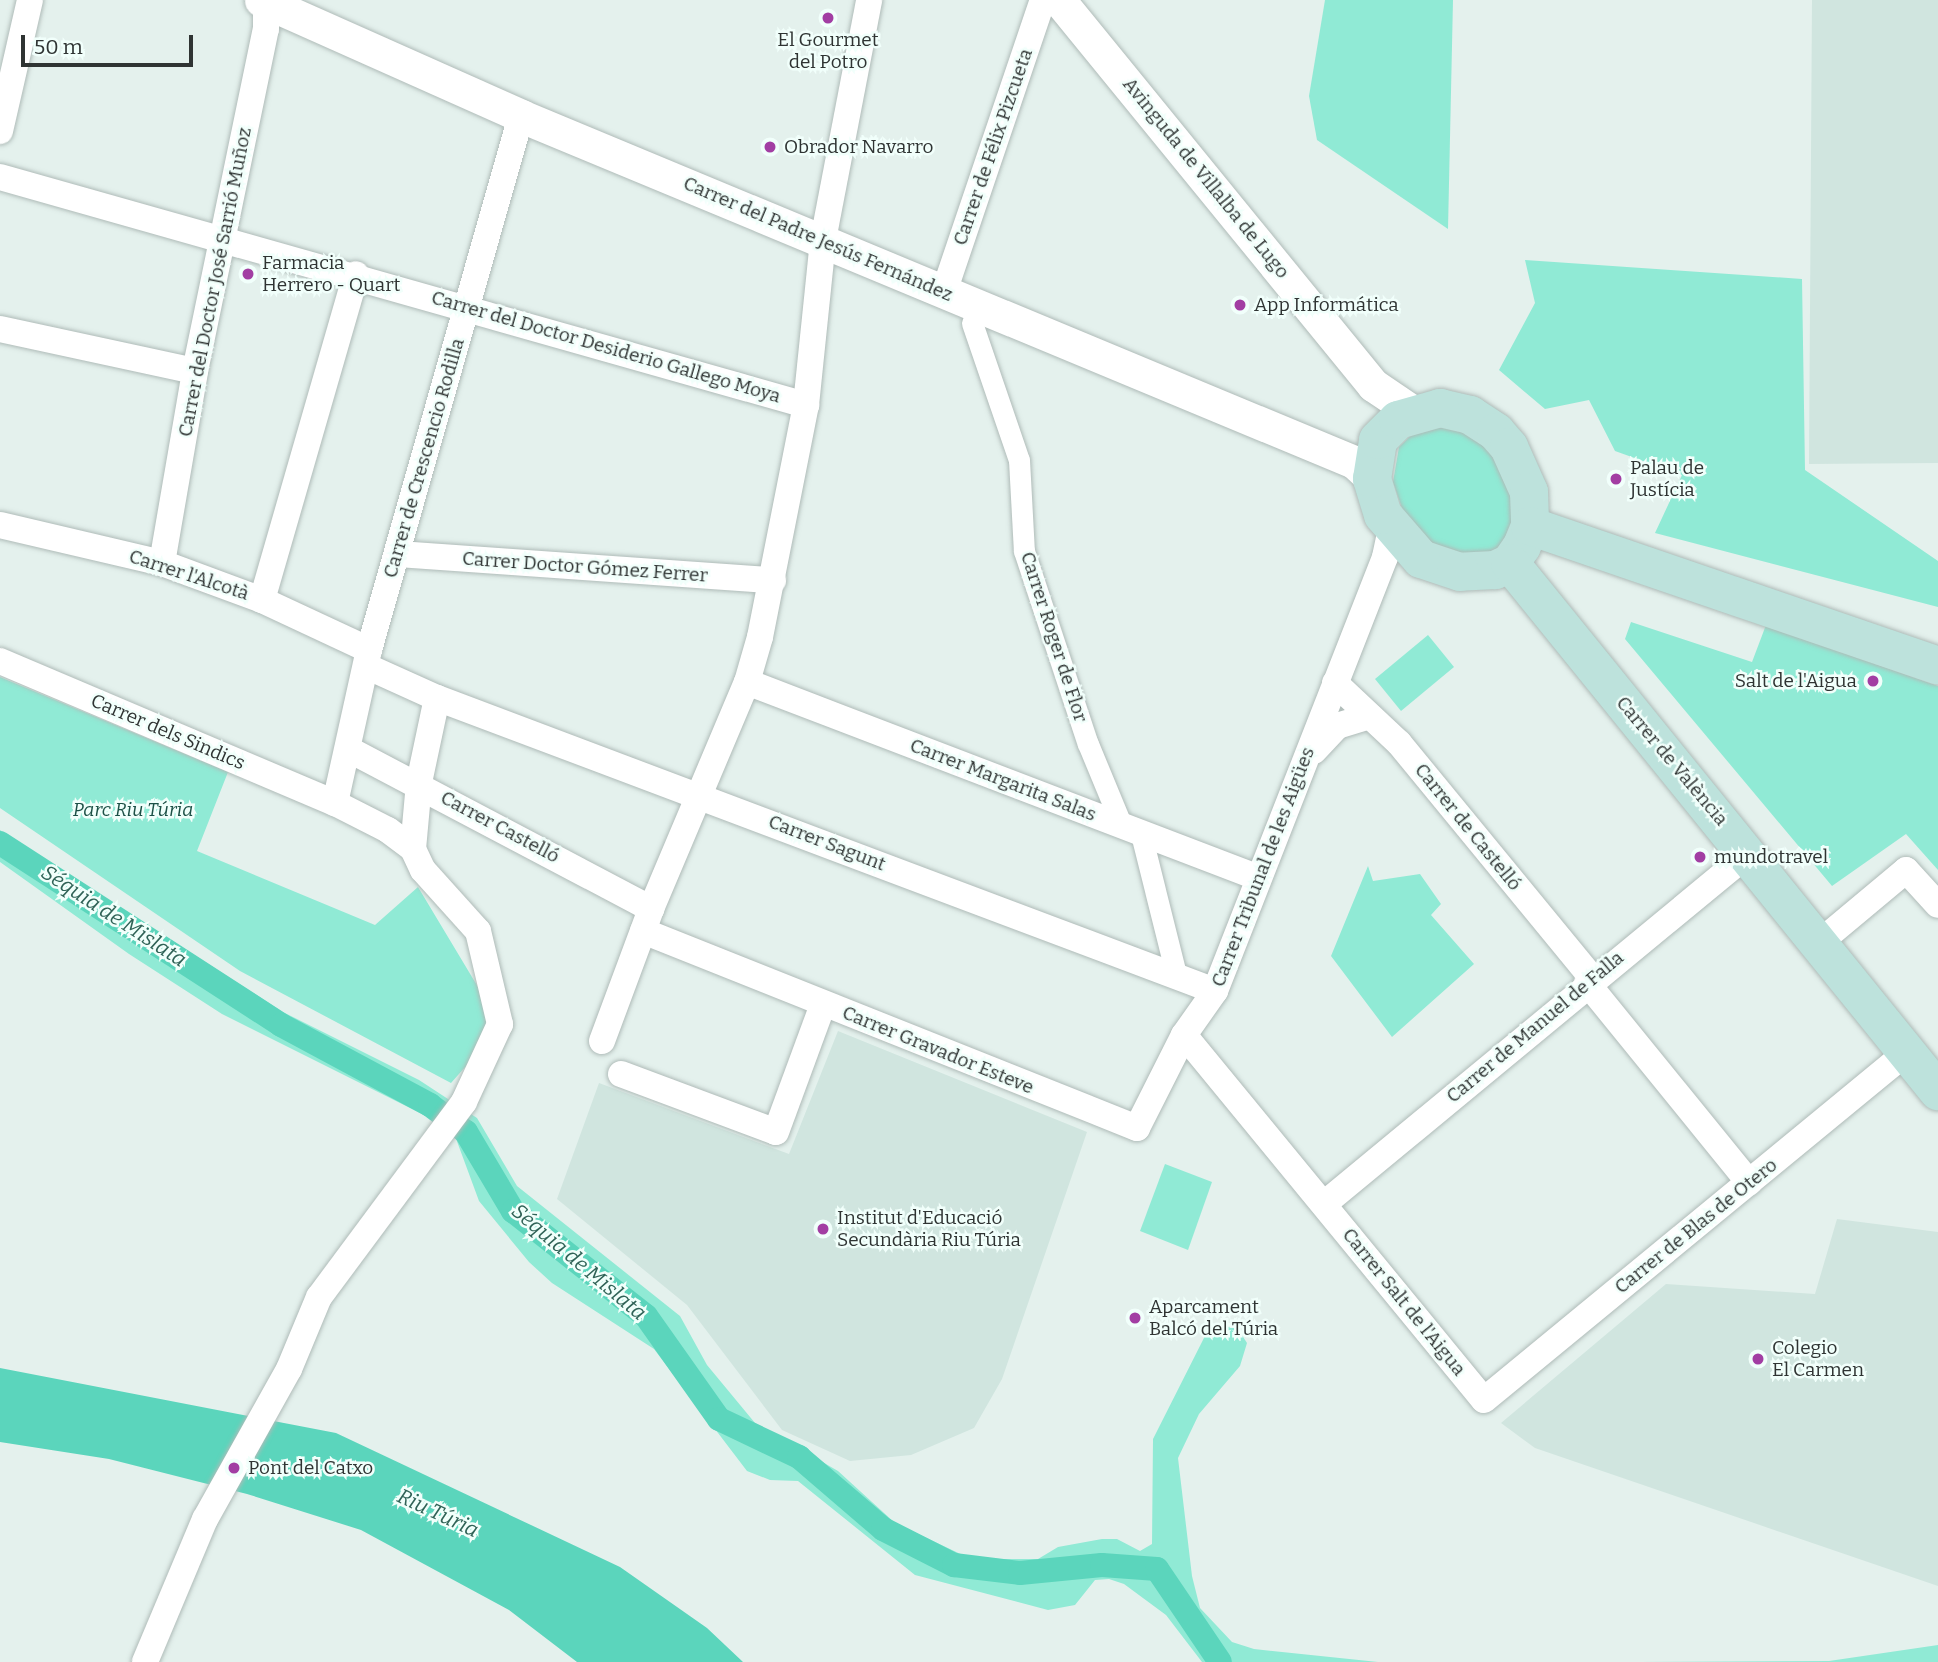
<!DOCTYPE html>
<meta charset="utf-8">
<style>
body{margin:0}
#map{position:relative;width:1938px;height:1662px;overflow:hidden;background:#e4f1ed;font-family:Bitter,serif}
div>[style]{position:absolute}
.built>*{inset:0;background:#d0e5df}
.green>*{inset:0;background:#90ead5}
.water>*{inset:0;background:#5bd5bc}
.canal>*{height:24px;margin:-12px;padding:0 12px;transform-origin:12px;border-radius:12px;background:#5bd5bc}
.roads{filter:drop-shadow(0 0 2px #afbbb8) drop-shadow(0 0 2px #afbbb8)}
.pedestrian>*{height:21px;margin:-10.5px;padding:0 10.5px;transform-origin:10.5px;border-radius:10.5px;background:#fff}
.minor>*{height:26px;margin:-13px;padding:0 13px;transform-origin:13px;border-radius:13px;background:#fff}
.tertiary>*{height:33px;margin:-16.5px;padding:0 16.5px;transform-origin:16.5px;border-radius:16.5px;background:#fff}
.secondary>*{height:38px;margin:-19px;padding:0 19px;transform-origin:19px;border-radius:19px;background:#bde2dc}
.dots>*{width:19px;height:19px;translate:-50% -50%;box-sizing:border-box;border:4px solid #f1fffb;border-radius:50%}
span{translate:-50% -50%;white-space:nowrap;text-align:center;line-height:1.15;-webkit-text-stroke:5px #f1fffb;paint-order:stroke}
.poi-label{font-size:19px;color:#2f3433}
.left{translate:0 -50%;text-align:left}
.right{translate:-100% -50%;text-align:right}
.street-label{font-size:19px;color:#2f3433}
.park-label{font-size:19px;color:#1c5046;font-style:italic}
.water-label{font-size:21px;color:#306357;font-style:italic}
.scale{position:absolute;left:21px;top:35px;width:172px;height:32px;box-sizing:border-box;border:4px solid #2f3433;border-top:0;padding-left:9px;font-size:21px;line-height:24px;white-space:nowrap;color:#2f3433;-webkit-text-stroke:5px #f1fffb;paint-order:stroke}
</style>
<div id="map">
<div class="built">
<div style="clip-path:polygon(1812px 0,1938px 0,1938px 463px,1809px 464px)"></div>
<div style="clip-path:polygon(838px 1031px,1087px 1132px,1002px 1379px,974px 1428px,911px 1455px,850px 1461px,782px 1430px,687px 1305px,557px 1199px,599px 1083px,789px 1154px)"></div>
<div style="clip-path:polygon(1837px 1219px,1938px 1232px,1938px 1586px,1535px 1448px,1501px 1423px,1666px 1284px,1815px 1294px)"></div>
</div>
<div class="green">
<div style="clip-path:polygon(1325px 0,1453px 0,1448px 229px,1317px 140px,1309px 96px)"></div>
<div style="clip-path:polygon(1525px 260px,1802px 279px,1805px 470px,1938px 561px,1938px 607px,1655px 533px,1682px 475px,1615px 451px,1589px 400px,1545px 409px,1499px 370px,1535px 303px)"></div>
<div style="clip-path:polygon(1433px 426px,1464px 431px,1498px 456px,1518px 517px,1496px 552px,1464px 557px,1428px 541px,1403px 511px,1393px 482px,1399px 447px,1417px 430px)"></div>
<div style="clip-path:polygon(1631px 622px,1752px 662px,1766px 625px,1938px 686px,1938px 870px,1906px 834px,1832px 886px,1625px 639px)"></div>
<div style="clip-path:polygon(1428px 635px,1454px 667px,1401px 711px,1375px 679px)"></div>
<div style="clip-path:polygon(0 677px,228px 772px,197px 851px,375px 925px,418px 887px,484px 997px,489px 1040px,451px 1083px,240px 971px,0 808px)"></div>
<div style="clip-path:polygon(0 830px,283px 1012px,419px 1080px,477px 1118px,517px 1186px,680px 1316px,707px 1365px,755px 1423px,838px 1471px,895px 1523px,971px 1559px,1038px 1559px,1058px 1547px,1102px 1539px,1117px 1539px,1140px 1551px,1152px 1544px,1153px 1439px,1207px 1332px,1215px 1324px,1238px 1329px,1247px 1343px,1240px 1366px,1199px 1414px,1178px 1458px,1192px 1576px,1200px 1608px,1232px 1642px,1254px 1649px,1378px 1662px,1202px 1662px,1166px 1615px,1124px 1584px,1109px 1579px,1095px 1580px,1075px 1605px,1048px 1610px,915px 1575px,798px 1481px,770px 1480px,747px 1471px,654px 1349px,552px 1283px,529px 1262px,479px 1201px,455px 1136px,446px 1126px,222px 1014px,129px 954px,0 862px)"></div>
<div style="clip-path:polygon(1368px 866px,1373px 881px,1420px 874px,1441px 904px,1431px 915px,1474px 964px,1392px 1037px,1331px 956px)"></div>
<div style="clip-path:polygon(1165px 1164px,1212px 1182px,1188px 1250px,1140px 1231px)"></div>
<div style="clip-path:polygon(1938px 1645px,1938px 1662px,1639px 1662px,1829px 1661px)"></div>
</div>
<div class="water">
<div style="clip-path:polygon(0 1368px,336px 1433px,620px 1567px,707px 1628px,743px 1662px,577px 1662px,509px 1610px,361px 1530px,247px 1494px,109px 1459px,0 1442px)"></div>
</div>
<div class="canal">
<div style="left:0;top:843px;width:335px;rotate:32.9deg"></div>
<div style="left:281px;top:1025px;width:169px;rotate:28.2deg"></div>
<div style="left:430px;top:1105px;width:45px;rotate:36.9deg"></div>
<div style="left:466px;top:1132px;width:92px;rotate:59.3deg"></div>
<div style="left:513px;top:1211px;width:169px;rotate:38.3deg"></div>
<div style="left:646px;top:1316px;width:126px;rotate:54.7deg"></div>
<div style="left:719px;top:1419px;width:89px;rotate:25.4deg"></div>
<div style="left:799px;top:1457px;width:111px;rotate:40.6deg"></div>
<div style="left:883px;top:1529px;width:80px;rotate:26.9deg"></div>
<div style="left:954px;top:1565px;width:66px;rotate:6.9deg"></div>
<div style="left:1020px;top:1573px;width:82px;rotate:-5.6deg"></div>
<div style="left:1102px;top:1565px;width:55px;rotate:4.2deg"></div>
<div style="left:1157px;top:1569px;width:112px;rotate:55.9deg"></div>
</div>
<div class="roads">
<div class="pedestrian">
<div style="left:972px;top:323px;width:145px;rotate:71.1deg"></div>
<div style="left:1019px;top:460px;width:91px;rotate:86.9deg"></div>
<div style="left:1024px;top:551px;width:203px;rotate:71.7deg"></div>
<div style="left:1088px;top:744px;width:89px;rotate:67.5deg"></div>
<div style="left:1141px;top:834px;width:148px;rotate:76deg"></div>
</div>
<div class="minor">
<div style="left:0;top:131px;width:134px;rotate:-77.1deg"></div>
<div style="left:0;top:177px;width:838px;rotate:15.8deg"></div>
<div style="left:936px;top:288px;width:14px;rotate:-34deg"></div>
<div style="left:948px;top:280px;width:296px;rotate:-71.3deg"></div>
<div style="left:0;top:329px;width:199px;rotate:12.2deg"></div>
<div style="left:0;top:525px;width:166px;rotate:13.2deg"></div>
<div style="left:162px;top:563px;width:107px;rotate:20.3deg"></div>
<div style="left:262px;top:600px;width:118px;rotate:25deg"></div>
<div style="left:397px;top:554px;width:377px;rotate:4deg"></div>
<div style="left:162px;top:563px;width:195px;rotate:-80.2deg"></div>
<div style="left:195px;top:371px;width:349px;rotate:-78.3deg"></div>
<div style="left:266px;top:29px;width:27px;rotate:-90deg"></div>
<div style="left:262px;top:600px;width:339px;rotate:-73.9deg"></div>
<div style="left:0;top:661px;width:364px;rotate:23deg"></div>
<div style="left:335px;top:803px;width:59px;rotate:27deg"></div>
<div style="left:388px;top:830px;width:31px;rotate:37deg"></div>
<div style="left:413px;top:849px;width:23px;rotate:65deg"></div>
<div style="left:423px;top:870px;width:82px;rotate:48deg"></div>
<div style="left:478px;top:931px;width:96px;rotate:76.7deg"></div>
<div style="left:500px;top:1024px;width:86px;rotate:114.8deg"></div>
<div style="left:464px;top:1102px;width:243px;rotate:126.6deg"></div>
<div style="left:319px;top:1297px;width:78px;rotate:112.6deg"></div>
<div style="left:289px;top:1369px;width:172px;rotate:119.2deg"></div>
<div style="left:205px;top:1519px;width:155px;rotate:112.8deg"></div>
<div style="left:366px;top:666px;width:78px;rotate:24.3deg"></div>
<div style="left:437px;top:698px;width:87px;rotate:102deg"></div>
<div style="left:419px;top:783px;width:66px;rotate:95.2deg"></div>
<div style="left:747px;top:682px;width:548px;rotate:20.95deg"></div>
<div style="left:1335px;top:683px;width:88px;rotate:43.2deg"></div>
<div style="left:1399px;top:743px;width:306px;rotate:50.6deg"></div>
<div style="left:437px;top:698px;width:831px;rotate:20.64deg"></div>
<div style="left:348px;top:749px;width:343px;rotate:27.8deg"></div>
<div style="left:1314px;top:751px;width:34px;rotate:-47deg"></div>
<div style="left:1337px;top:726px;width:34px;rotate:-17deg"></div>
<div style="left:335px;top:803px;width:157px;rotate:-77.5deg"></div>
<div style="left:369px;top:650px;width:555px;rotate:-74.11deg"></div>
<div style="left:643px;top:931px;width:532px;rotate:21.74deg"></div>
<div style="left:1137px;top:1128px;width:104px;rotate:-63.2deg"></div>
<div style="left:1184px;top:1035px;width:54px;rotate:-54.8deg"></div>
<div style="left:1215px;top:991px;width:466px;rotate:-68.6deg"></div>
<div style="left:1385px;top:557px;width:30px;rotate:-78deg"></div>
<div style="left:1820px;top:942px;width:112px;rotate:-39.9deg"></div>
<div style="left:1906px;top:870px;width:47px;rotate:47.6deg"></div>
<div style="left:1587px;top:983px;width:257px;rotate:50.9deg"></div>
<div style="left:1184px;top:1035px;width:472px;rotate:50.6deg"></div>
<div style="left:1484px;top:1400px;width:548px;rotate:-39.44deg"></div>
<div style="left:602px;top:1041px;width:141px;rotate:-69.6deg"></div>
<div style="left:651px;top:909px;width:246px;rotate:-67.1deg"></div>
<div style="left:747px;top:682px;width:47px;rotate:-73.9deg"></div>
<div style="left:760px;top:637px;width:237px;rotate:-78.8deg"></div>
<div style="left:806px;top:405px;width:166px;rotate:-84.1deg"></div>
<div style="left:823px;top:240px;width:244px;rotate:-79.1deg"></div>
<div style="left:621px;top:1074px;width:165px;rotate:20.5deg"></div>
<div style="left:776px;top:1132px;width:136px;rotate:-69.8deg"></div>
<div style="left:1324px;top:1204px;width:550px;rotate:-39.54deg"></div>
</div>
<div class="tertiary">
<div style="left:261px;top:0;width:285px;rotate:24deg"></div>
<div style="left:521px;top:116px;width:902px;rotate:22.56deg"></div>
<div style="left:1354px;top:462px;width:25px;rotate:43deg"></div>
<div style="left:1059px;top:0;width:497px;rotate:50.8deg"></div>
<div style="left:1373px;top:385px;width:48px;rotate:34deg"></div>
</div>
<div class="secondary">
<div style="left:1440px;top:408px;width:31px;rotate:13deg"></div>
<div style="left:1470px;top:415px;width:31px;rotate:33deg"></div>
<div style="left:1496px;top:432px;width:20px;rotate:49deg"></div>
<div style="left:1509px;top:447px;width:49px;rotate:66deg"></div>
<div style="left:1529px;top:492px;width:34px;rotate:88deg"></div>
<div style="left:1530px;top:526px;width:22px;rotate:112deg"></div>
<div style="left:1522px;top:546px;width:21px;rotate:125deg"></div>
<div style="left:1510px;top:563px;width:17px;rotate:155deg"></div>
<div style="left:1495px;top:570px;width:35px;rotate:177deg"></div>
<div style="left:1460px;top:572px;width:41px;rotate:-161.6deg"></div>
<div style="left:1421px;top:559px;width:58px;rotate:-130.8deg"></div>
<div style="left:1383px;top:515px;width:38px;rotate:-107deg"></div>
<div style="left:1372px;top:479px;width:39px;rotate:-81deg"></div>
<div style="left:1378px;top:440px;width:28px;rotate:-45deg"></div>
<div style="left:1398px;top:420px;width:44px;rotate:-15.9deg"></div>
<div style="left:1530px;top:526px;width:431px;rotate:18.9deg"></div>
<div style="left:1510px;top:563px;width:680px;rotate:50.97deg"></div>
</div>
</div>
<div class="dots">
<div style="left:828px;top:18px;background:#a23ea3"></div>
<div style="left:770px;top:147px;background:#a23ea3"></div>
<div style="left:248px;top:274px;background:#a23ea3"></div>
<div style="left:1240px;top:305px;background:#a23ea3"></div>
<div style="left:1616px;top:479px;background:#a23ea3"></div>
<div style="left:1873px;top:681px;background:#a23ea3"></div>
<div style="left:1700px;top:857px;background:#a23ea3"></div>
<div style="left:823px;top:1229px;background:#a23ea3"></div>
<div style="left:1135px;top:1318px;background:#a23ea3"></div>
<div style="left:1758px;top:1359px;background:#a23ea3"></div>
<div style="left:234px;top:1468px;background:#a23ea3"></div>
</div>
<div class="poi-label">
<span style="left:828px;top:51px">El Gourmet<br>del Potro</span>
<span class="left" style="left:784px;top:147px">Obrador Navarro</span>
<span class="left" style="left:262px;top:274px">Farmacia<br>Herrero - Quart</span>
<span class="left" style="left:1254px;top:305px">App Informática</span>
<span class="left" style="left:1630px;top:479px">Palau de<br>Justícia</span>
<span class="right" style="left:1857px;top:681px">Salt de l'Aigua</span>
<span class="left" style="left:1714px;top:857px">mundotravel</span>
<span class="left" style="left:837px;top:1229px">Institut d'Educació<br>Secundària Riu Túria</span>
<span class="left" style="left:1149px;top:1318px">Aparcament<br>Balcó del Túria</span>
<span class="left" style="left:1772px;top:1359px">Colegio<br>El Carmen</span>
<span class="left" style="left:248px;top:1468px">Pont del Catxo</span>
</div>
<div class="street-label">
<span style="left:993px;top:147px;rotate:-71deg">Carrer de Félix Pizcueta</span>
<span style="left:1206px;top:178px;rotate:51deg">Avinguda de Villalba de Lugo</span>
<span style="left:818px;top:239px;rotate:23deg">Carrer del Padre Jesús Fernández</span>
<span style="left:215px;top:282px;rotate:-79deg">Carrer del Doctor José Sarrió Muñoz</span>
<span style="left:606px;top:347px;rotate:16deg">Carrer del Doctor Desiderio Gallego Moya</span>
<span style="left:424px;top:458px;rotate:-74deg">Carrer de Crescencio Rodilla</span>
<span style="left:585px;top:567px;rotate:4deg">Carrer Doctor Gómez Ferrer</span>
<span style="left:189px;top:575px;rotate:18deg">Carrer l'Alcotà</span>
<span style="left:1054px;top:637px;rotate:72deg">Carrer Roger de Flor</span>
<span style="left:168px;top:732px;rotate:23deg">Carrer dels Sindics</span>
<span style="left:1672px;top:761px;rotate:50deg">Carrer de València</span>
<span style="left:1003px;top:780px;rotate:21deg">Carrer Margarita Salas</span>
<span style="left:500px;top:827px;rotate:28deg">Carrer Castelló</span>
<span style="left:1468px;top:827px;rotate:51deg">Carrer de Castelló</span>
<span style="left:827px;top:843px;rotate:21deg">Carrer Sagunt</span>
<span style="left:1263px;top:867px;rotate:-69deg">Carrer Tribunal de les Aigües</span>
<span style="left:1535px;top:1027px;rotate:-40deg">Carrer de Manuel de Falla</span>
<span style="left:938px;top:1050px;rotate:22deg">Carrer Gravador Esteve</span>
<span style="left:1696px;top:1226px;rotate:-39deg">Carrer de Blas de Otero</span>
<span style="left:1404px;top:1302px;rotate:51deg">Carrer Salt de l'Aigua</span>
</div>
<div class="park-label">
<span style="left:133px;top:810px">Parc Riu Túria</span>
</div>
<div class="water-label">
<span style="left:114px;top:916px;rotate:33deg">Séquia de Mislata</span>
<span style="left:579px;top:1262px;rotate:40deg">Séquia de Mislata</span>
<span style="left:438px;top:1513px;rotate:25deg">Riu Túria</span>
</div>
<div class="scale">50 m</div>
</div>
